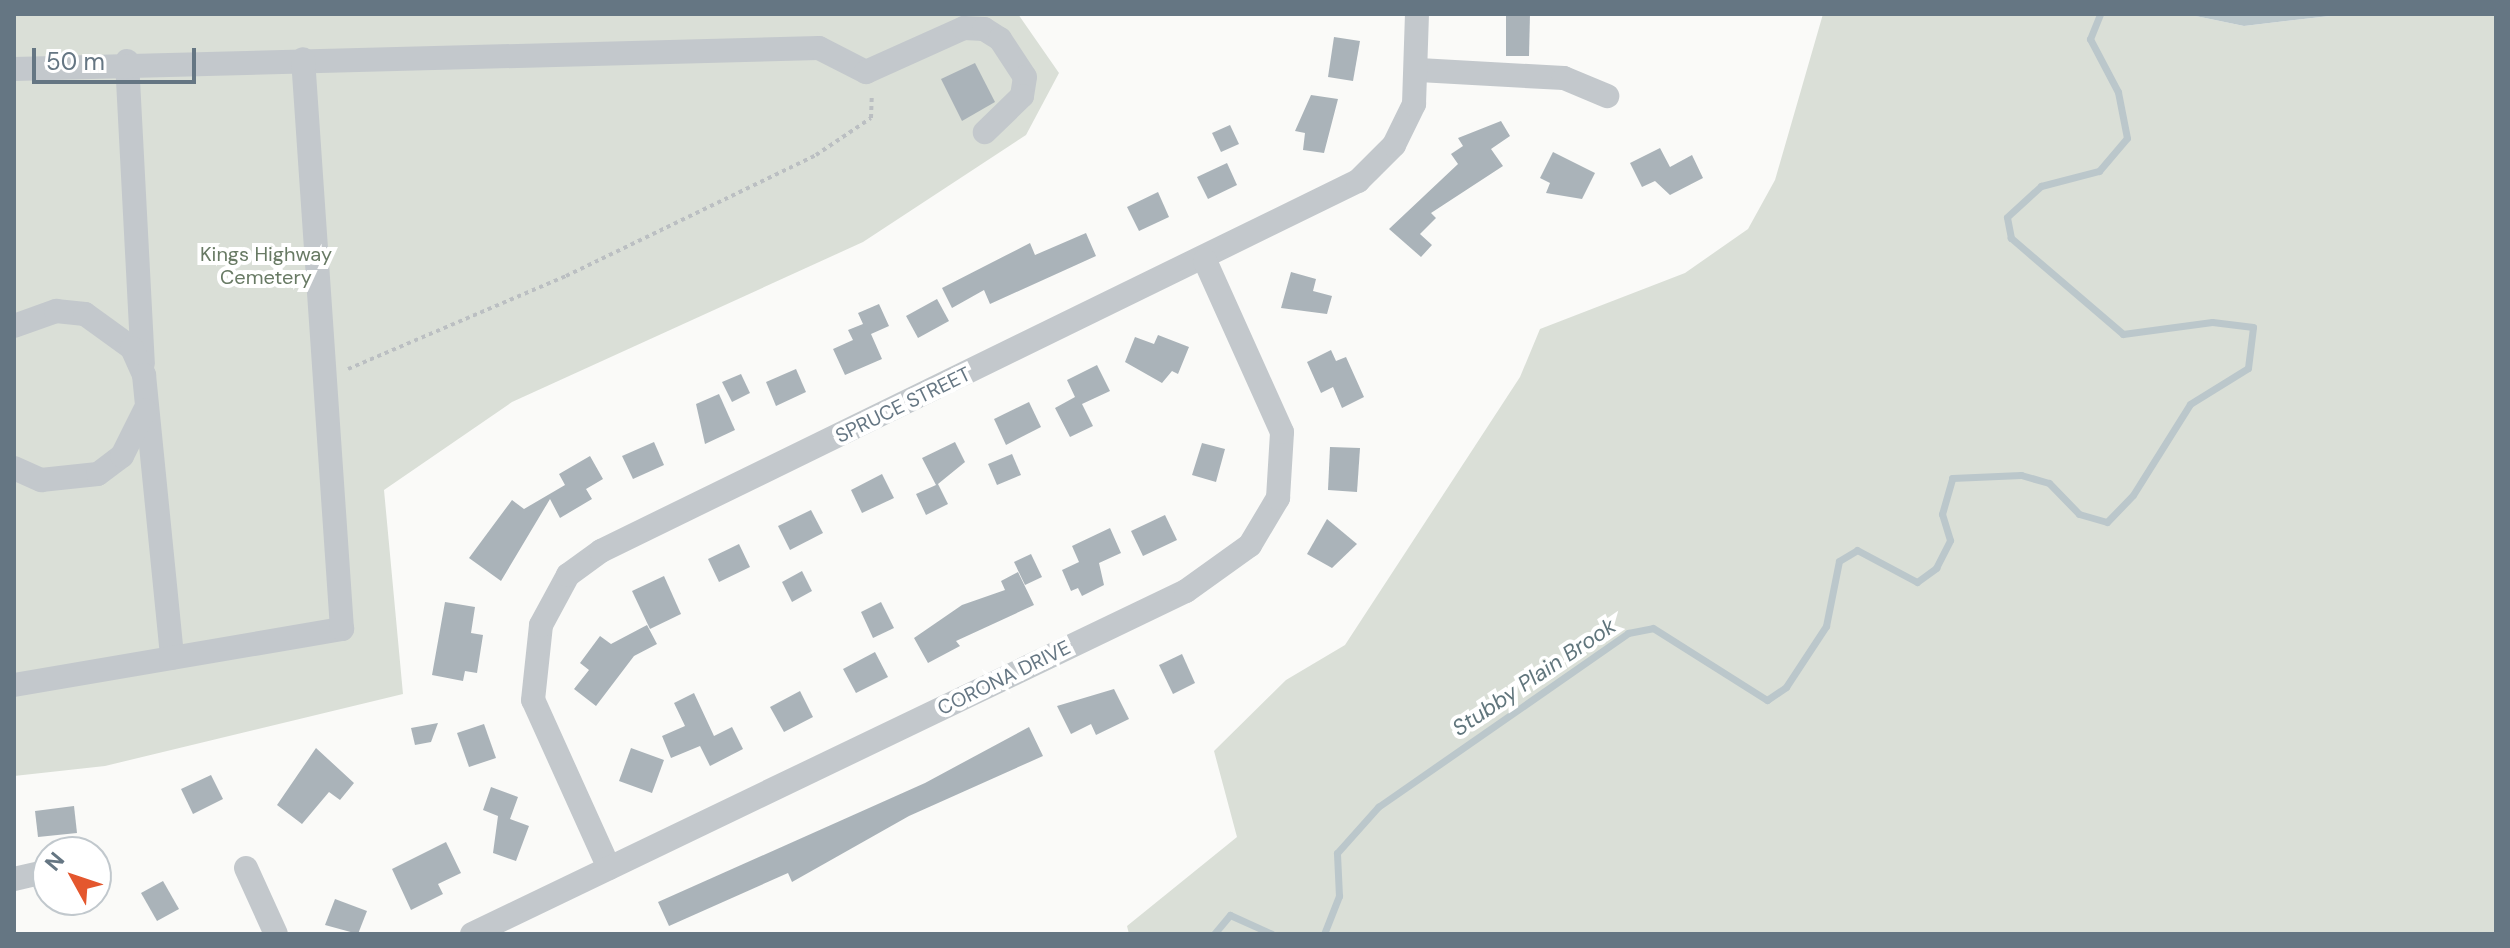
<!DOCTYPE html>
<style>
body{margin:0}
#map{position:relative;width:2510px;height:948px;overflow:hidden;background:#fafaf8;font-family:"DM Sans",sans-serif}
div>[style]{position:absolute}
.green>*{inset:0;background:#dadfd7}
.water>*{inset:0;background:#bbc7cb}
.stream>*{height:7px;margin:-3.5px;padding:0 3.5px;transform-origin:3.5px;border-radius:3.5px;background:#bbc7cb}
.building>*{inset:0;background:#aab3b9}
.path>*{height:4px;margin-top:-2px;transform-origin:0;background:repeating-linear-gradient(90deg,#bbbfc2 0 4px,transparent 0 8px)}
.minor>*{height:24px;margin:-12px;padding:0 12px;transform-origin:12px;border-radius:12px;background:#c3c8cc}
span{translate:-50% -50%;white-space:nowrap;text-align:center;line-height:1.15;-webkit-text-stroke:8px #fff;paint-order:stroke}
.park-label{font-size:20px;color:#687a64}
.street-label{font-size:20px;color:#657683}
.water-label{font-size:22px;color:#60757c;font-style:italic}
.frame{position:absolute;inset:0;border:16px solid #657683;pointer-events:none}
.north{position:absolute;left:32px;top:836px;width:80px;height:80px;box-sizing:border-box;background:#fff;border:2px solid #c1c8cd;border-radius:50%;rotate:310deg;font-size:22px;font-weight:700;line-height:32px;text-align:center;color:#657683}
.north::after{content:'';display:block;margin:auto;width:28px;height:36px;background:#e4572e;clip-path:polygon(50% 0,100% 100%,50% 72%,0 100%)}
.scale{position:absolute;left:32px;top:48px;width:164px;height:36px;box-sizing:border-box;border:4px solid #657683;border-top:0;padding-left:10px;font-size:24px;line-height:28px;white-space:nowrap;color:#657683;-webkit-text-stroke:6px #fff;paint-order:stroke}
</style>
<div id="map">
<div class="green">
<div style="clip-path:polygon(14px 14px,1018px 14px,1059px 73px,1026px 135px,863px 242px,512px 402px,384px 490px,403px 694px,105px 766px,14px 776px)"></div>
<div style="clip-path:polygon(1823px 14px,2186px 14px,2244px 26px,2347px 14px,2496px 14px,2496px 934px,1129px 934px,1127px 926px,1237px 837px,1214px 751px,1286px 680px,1345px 645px,1520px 377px,1540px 329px,1685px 273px,1748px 229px,1775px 180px)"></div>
</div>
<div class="water">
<div style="clip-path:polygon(2186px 14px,2347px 14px,2244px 26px)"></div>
</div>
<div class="stream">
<div style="left:1214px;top:934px;width:25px;rotate:-50deg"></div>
<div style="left:1230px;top:915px;width:46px;rotate:24.3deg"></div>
<div style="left:1324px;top:934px;width:41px;rotate:-68.5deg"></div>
<div style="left:1339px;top:896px;width:43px;rotate:-92.7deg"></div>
<div style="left:1337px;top:853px;width:62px;rotate:-48.3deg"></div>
<div style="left:1378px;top:807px;width:305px;rotate:-34.8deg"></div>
<div style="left:1628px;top:633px;width:25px;rotate:-11deg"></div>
<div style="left:1653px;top:628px;width:135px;rotate:32.3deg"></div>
<div style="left:1767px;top:700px;width:23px;rotate:-34deg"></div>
<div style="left:1786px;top:687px;width:73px;rotate:-56.7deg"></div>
<div style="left:1826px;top:626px;width:66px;rotate:-78.7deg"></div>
<div style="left:1839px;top:561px;width:21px;rotate:-31deg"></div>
<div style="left:1857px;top:550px;width:68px;rotate:28.1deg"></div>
<div style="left:1917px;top:582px;width:24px;rotate:-36deg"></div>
<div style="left:1936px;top:568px;width:31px;rotate:-63deg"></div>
<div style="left:1950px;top:540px;width:27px;rotate:-107deg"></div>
<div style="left:1942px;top:514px;width:37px;rotate:-74deg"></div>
<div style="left:1952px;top:478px;width:69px;rotate:-2.5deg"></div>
<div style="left:2021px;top:475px;width:29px;rotate:16deg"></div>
<div style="left:2049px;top:483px;width:43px;rotate:45.9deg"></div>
<div style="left:2079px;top:514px;width:29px;rotate:16deg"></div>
<div style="left:2107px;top:522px;width:37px;rotate:-46deg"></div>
<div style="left:2133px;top:495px;width:107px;rotate:-57.9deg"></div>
<div style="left:2190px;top:404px;width:68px;rotate:-31.8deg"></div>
<div style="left:2248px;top:368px;width:41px;rotate:-83deg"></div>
<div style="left:2253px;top:327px;width:41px;rotate:-173deg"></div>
<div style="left:2212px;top:322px;width:90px;rotate:172.3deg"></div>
<div style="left:2123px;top:334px;width:148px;rotate:-139.4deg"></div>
<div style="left:2011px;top:238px;width:21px;rotate:-101deg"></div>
<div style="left:2007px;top:217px;width:46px;rotate:-42.4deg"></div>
<div style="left:2041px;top:186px;width:60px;rotate:-14.5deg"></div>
<div style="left:2099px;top:171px;width:43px;rotate:-49.7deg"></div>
<div style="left:2127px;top:138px;width:47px;rotate:-101.1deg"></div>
<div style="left:2118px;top:92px;width:60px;rotate:-117.8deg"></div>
<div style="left:2090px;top:39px;width:27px;rotate:-68deg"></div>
</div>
<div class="building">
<div style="clip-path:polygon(1506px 14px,1530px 14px,1529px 56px,1506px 56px)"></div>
<div style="clip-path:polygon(1334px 37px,1360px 41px,1353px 81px,1328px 77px)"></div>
<div style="clip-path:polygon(975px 63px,995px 102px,962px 121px,941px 79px)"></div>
<div style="clip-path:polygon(1311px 95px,1338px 99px,1324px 153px,1303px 150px,1305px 133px,1295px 131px)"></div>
<div style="clip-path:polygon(1501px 121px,1510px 136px,1491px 149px,1503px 166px,1431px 213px,1436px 218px,1420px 234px,1432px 245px,1421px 257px,1389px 229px,1458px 164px,1451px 154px,1463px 146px,1458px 138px)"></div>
<div style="clip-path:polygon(1230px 125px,1239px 144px,1221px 152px,1212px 133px)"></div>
<div style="clip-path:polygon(1660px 148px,1670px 167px,1692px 155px,1703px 178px,1670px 195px,1655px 181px,1642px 187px,1630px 163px)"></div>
<div style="clip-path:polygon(1553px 152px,1595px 173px,1582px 199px,1546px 193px,1550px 183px,1540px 178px)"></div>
<div style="clip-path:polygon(1227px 163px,1237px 185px,1208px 199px,1197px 177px)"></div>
<div style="clip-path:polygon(1158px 192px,1169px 217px,1139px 231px,1127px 207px)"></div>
<div style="clip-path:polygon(1086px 233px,1096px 256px,990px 304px,984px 290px,952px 308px,942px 288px,1030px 243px,1035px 255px)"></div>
<div style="clip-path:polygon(1291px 272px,1316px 279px,1313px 291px,1332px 296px,1327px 314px,1281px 308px)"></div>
<div style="clip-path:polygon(937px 299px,949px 321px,918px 338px,906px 316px)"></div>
<div style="clip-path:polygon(879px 304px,889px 326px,871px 334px,882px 359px,845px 375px,833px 349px,853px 340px,848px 330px,863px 324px,858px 313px)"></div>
<div style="clip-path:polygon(1158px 335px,1189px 347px,1178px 374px,1172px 371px,1162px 383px,1125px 362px,1135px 337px,1154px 344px)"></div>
<div style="clip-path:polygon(1331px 350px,1336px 361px,1346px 357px,1364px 397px,1342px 408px,1333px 387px,1321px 393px,1307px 362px)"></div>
<div style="clip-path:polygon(1097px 365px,1110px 391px,1082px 404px,1093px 426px,1070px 437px,1055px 408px,1075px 397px,1067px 380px)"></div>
<div style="clip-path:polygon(796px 369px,806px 392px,776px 406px,766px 382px)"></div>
<div style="clip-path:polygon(741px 374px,750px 393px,732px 402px,722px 382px)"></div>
<div style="clip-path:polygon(719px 394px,735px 430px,705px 444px,696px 404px)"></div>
<div style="clip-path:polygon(1029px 402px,1041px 427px,1006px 445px,994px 419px)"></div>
<div style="clip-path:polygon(654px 442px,664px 465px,633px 479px,622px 456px)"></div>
<div style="clip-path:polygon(955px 442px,965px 462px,938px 484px,948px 504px,926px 515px,916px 494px,936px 485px,922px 458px)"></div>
<div style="clip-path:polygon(1202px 443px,1225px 449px,1216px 482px,1192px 475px)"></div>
<div style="clip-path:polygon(1330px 447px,1360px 448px,1357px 492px,1328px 490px)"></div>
<div style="clip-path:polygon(1012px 454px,1021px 475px,997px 485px,988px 464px)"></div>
<div style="clip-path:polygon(590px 456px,603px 479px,586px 489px,592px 499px,560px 518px,550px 499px,501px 581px,469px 558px,512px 500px,524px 509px,565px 485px,559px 474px)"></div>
<div style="clip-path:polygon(882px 474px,894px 498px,862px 513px,851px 490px)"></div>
<div style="clip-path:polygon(811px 510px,823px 533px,790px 550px,778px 526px)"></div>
<div style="clip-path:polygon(1165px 515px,1177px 540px,1143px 556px,1131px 531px)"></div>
<div style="clip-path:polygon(1327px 519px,1357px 544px,1332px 568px,1307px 554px)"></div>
<div style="clip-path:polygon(1110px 528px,1121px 553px,1099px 563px,1104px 585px,1082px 596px,1078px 588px,1071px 591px,1062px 570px,1079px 562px,1072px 546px)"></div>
<div style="clip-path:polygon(739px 544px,750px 567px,719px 582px,708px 559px)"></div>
<div style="clip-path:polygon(1031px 554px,1042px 577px,1025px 585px,1014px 562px)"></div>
<div style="clip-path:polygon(802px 571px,812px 591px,792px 602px,782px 582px)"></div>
<div style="clip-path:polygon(1018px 572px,1034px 605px,956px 641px,960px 646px,928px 663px,914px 638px,962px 605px,1005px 590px,1001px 581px)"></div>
<div style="clip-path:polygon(664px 576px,681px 614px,650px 629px,632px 591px)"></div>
<div style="clip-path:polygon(445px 602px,475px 607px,471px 633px,483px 635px,477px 673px,465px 671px,463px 681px,432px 675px)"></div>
<div style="clip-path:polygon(881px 602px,894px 628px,873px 638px,861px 612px)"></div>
<div style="clip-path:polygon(647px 625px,657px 644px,634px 656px,596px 706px,574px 689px,589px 670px,580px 663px,600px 636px,611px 644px)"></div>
<div style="clip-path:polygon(875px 652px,888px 677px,856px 693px,843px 669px)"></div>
<div style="clip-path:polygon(1182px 654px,1195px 683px,1173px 694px,1159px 665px)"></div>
<div style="clip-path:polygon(1114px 689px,1129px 719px,1096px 735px,1091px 724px,1071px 734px,1057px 706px)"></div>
<div style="clip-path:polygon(800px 691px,813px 717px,784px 732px,770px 707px)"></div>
<div style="clip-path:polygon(694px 693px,714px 736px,732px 727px,743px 749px,710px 766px,700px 746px,671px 758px,662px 736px,685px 726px,674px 703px)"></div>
<div style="clip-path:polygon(438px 723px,431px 742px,415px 745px,411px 728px)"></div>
<div style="clip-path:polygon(484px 724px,496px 758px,469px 767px,457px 733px)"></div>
<div style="clip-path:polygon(1029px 727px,1043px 756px,909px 816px,792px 882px,788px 873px,669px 926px,658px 902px,925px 783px)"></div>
<div style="clip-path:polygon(316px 748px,354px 783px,340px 800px,329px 792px,302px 824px,277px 805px)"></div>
<div style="clip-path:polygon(631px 748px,664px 760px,652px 793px,619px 781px)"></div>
<div style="clip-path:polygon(211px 775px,223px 799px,193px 814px,181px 789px)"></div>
<div style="clip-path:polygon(491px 787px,518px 797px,510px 819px,529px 826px,516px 861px,493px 853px,498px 816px,483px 810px)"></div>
<div style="clip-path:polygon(74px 806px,77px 833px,38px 837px,35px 811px)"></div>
<div style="clip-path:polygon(446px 842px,461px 873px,438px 884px,443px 894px,411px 910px,392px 869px)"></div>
<div style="clip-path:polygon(163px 881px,179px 909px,157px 921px,141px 893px)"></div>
<div style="clip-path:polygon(335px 899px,367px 911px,358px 934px,325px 925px)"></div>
</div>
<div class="path">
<div style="left:348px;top:369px;width:237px;rotate:-23.1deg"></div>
<div style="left:566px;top:276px;width:278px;rotate:-25.8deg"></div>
<div style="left:816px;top:155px;width:66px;rotate:-33.9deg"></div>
<div style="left:871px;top:118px;width:24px;rotate:-88deg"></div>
</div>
<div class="minor">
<div style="left:127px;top:61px;width:303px;rotate:87deg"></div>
<div style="left:14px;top:69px;width:805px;rotate:-1.49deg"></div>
<div style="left:819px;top:48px;width:53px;rotate:27.1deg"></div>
<div style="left:866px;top:72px;width:107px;rotate:-24.2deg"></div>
<div style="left:964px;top:28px;width:20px;rotate:3deg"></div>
<div style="left:984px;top:29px;width:19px;rotate:32deg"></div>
<div style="left:1000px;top:39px;width:45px;rotate:56.7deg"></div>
<div style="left:1025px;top:77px;width:19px;rotate:99deg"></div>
<div style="left:1022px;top:96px;width:52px;rotate:135.8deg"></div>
<div style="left:1419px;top:70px;width:145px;rotate:3.2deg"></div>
<div style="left:1564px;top:78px;width:47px;rotate:22.7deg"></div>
<div style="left:14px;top:326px;width:45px;rotate:-19.7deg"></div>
<div style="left:56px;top:311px;width:29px;rotate:6deg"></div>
<div style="left:85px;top:314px;width:58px;rotate:35.9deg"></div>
<div style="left:132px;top:348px;width:30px;rotate:66deg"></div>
<div style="left:144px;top:375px;width:284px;rotate:84.3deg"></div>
<div style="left:14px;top:468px;width:30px;rotate:24deg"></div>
<div style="left:41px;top:480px;width:57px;rotate:-6deg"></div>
<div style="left:98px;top:474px;width:30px;rotate:-37deg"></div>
<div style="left:122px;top:456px;width:51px;rotate:-63.4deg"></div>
<div style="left:14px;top:685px;width:333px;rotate:-9.7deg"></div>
<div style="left:342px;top:629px;width:571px;rotate:-93.91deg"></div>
<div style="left:246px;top:868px;width:72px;rotate:65.6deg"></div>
<div style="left:609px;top:868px;width:184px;rotate:-114.3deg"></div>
<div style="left:533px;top:700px;width:75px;rotate:-83.9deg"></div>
<div style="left:541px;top:625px;width:57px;rotate:-61.6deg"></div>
<div style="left:568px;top:575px;width:41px;rotate:-36deg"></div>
<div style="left:601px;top:551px;width:843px;rotate:-26.05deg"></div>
<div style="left:1358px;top:181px;width:51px;rotate:-45deg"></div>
<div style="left:1394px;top:145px;width:46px;rotate:-64deg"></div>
<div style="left:1414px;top:104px;width:90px;rotate:-88.1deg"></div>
<div style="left:14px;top:879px;width:35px;rotate:-13deg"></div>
<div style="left:472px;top:934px;width:792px;rotate:-25.66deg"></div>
<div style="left:1186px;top:591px;width:79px;rotate:-35.7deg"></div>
<div style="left:1250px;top:545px;width:55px;rotate:-59.2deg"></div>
<div style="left:1278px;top:498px;width:66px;rotate:-86.5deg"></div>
<div style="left:1282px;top:432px;width:188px;rotate:-114.2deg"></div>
</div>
<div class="park-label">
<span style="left:266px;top:266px">Kings Highway<br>Cemetery</span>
</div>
<div class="street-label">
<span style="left:903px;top:405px;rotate:-26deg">SPRUCE STREET</span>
<span style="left:1004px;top:678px;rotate:-26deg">CORONA DRIVE</span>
</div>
<div class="water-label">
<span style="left:1534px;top:677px;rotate:-34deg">Stubby Plain Brook</span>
</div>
<div class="frame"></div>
<div class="north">N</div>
<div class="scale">50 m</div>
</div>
